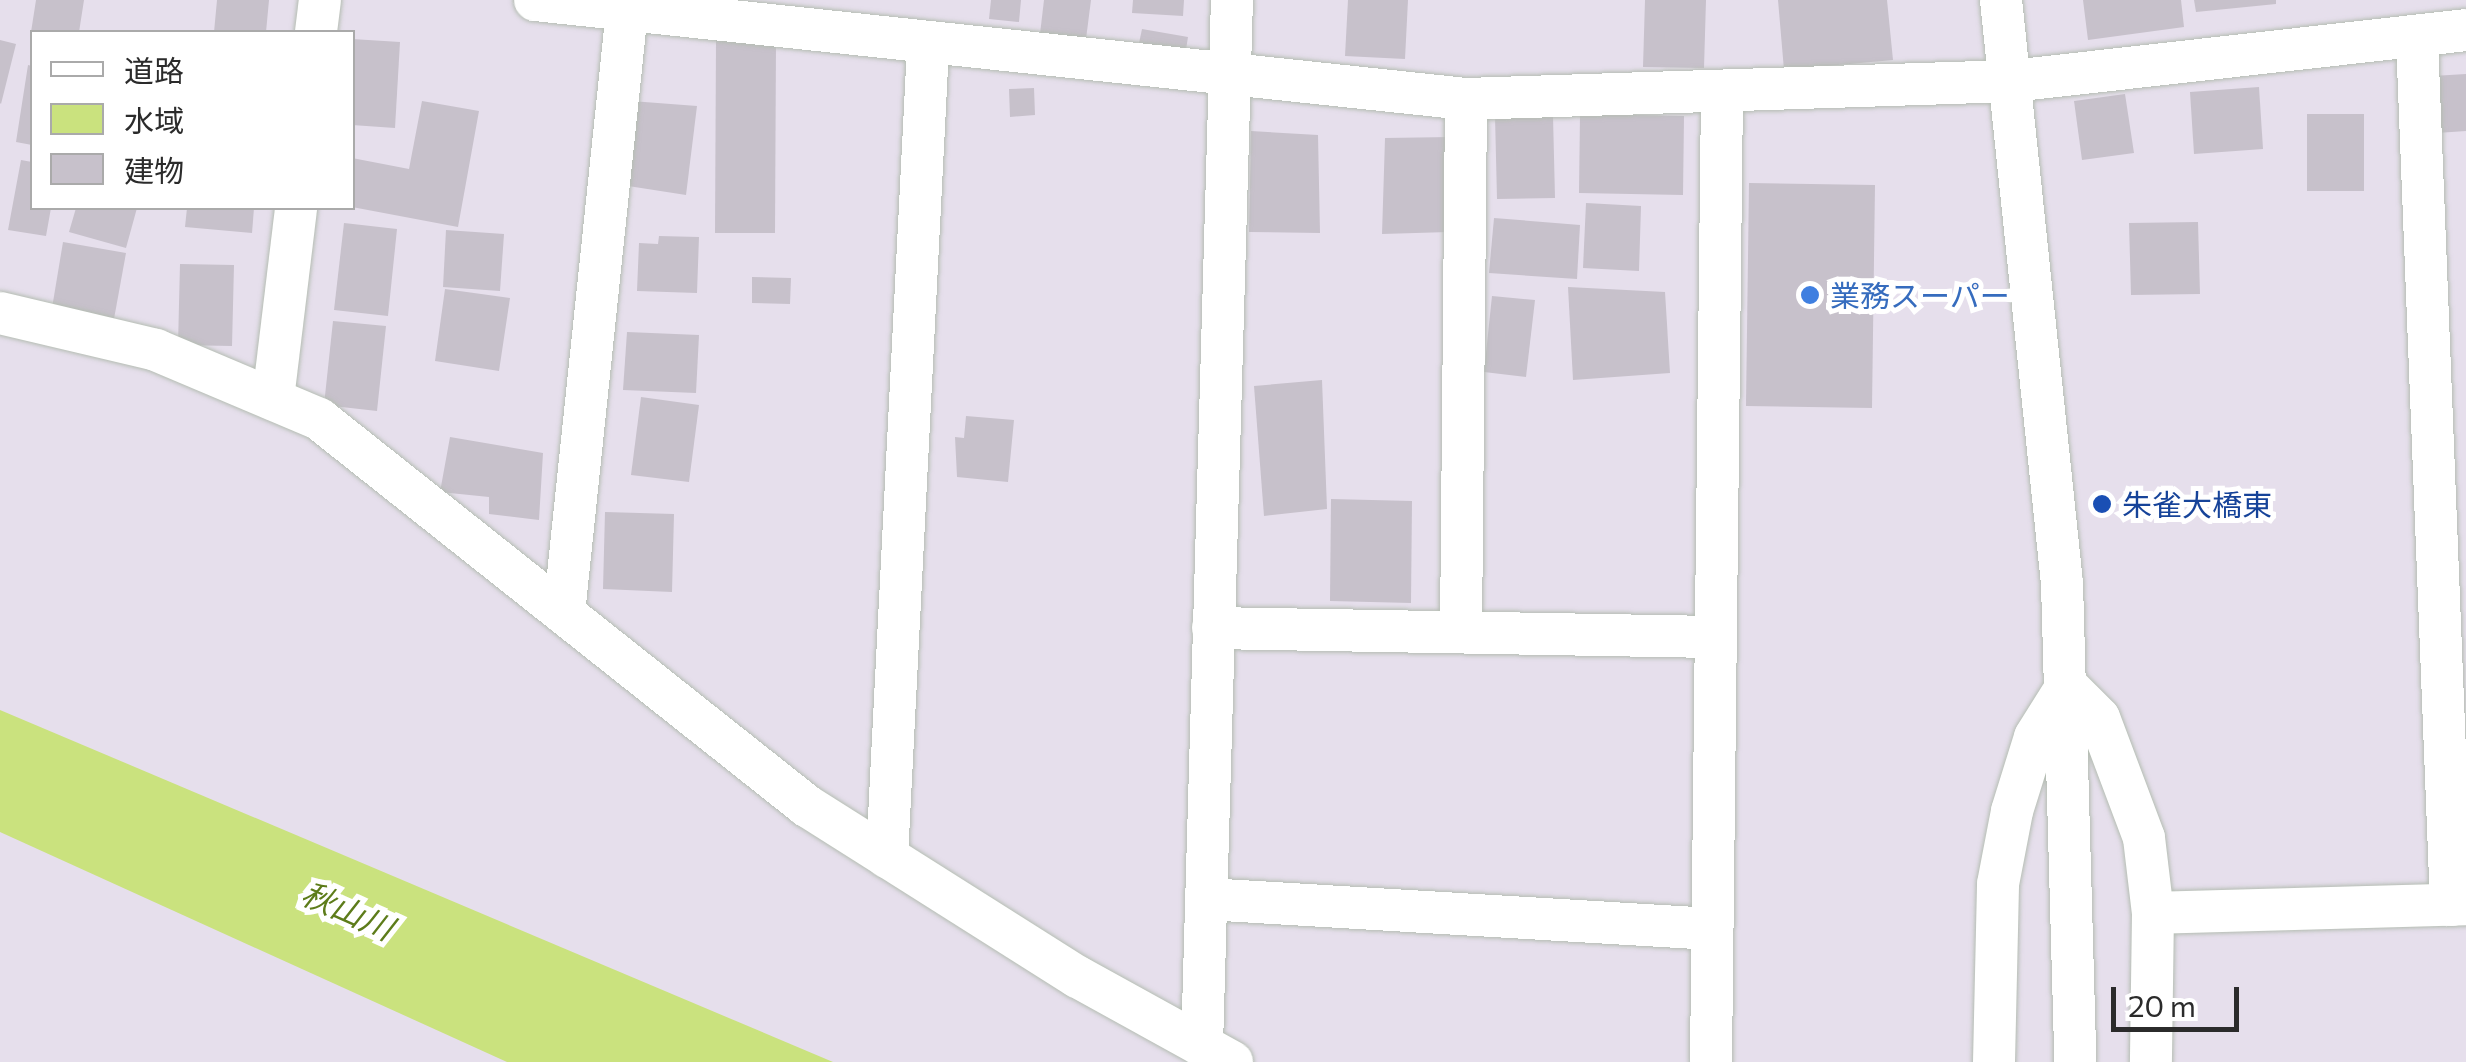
<!DOCTYPE html>
<meta charset="utf-8">
<style>
body{margin:0}
#map{position:relative;width:2466px;height:1062px;overflow:hidden;background:#e6dfec;font-family:Commissioner,"Noto Sans JP",sans-serif}
div>[style]{position:absolute}
.water>*{inset:0;background:#cae27e}
.building>*{inset:0;background:#c7c1cb}
.roads{filter:drop-shadow(0 0 2px #b5bdb3) drop-shadow(0 0 2px #b5bdb3)}
.minor>*{height:42px;margin:-21px;padding:0 21px;transform-origin:21px;border-radius:21px;background:#fff}
.dots>*{width:28px;height:28px;translate:-50% -50%;box-sizing:border-box;border:5px solid #fff;border-radius:50%}
span{translate:-50% -50%;white-space:nowrap;text-align:center;line-height:1.15;-webkit-text-stroke:10px #fff;paint-order:stroke}
.shop-label{font-size:30px;color:#366cbe}
.left{translate:0 -50%;text-align:left}
.transit-label{font-size:30px;color:#164399}
.water-label{font-size:32px;color:#5d7c1a;font-style:italic}
.legend{position:absolute;left:30px;top:30px;width:325px;height:180px;box-sizing:border-box;background:#fff;border:2px solid #aaa;margin:0;padding:12px 18px;list-style:none;font-size:30px;color:#2b2b2b}
.legend li{display:flex;align-items:center;gap:20px;height:50px}
.legend b{width:50px;border:2px solid #aaa}
.scale{position:absolute;left:2111px;top:987px;width:128px;height:45px;box-sizing:border-box;border:5px solid #2b2b2b;border-top:0;padding-left:12px;font-size:30px;line-height:35px;white-space:nowrap;color:#2b2b2b;-webkit-text-stroke:8px #fff;paint-order:stroke}
</style>
<div id="map">
<div class="water">
<div style="clip-path:polygon(0 710px,833px 1062px,507px 1062px,0 832px)"></div>
</div>
<div class="building">
<div style="clip-path:polygon(36px 0,84px 0,79px 32px,31px 32px)"></div>
<div style="clip-path:polygon(217px 0,269px 0,266px 32px,214px 32px)"></div>
<div style="clip-path:polygon(991px 0,1021px 0,1019px 22px,989px 19px)"></div>
<div style="clip-path:polygon(1044px 0,1091px 0,1086px 39px,1040px 34px)"></div>
<div style="clip-path:polygon(1133px 0,1184px 0,1183px 16px,1132px 13px)"></div>
<div style="clip-path:polygon(1348px 0,1408px 0,1405px 59px,1345px 56px)"></div>
<div style="clip-path:polygon(1645px 0,1706px 0,1704px 68px,1643px 67px)"></div>
<div style="clip-path:polygon(1778px 0,1887px 0,1893px 60px,1784px 70px)"></div>
<div style="clip-path:polygon(2083px 0,2181px 0,2184px 27px,2088px 40px)"></div>
<div style="clip-path:polygon(2194px 0,2276px 0,2276px 4px,2196px 12px)"></div>
<div style="clip-path:polygon(1142px 29px,1188px 37px,1185px 56px,1138px 48px)"></div>
<div style="clip-path:polygon(352px 39px,400px 42px,395px 128px,352px 125px)"></div>
<div style="clip-path:polygon(0 40px,16px 44px,1px 104px,0 103px)"></div>
<div style="clip-path:polygon(716px 40px,776px 40px,775px 233px,715px 233px)"></div>
<div style="clip-path:polygon(28px 65px,32px 66px,32px 145px,16px 142px)"></div>
<div style="clip-path:polygon(2466px 74px,2466px 131px,2437px 133px,2433px 76px)"></div>
<div style="clip-path:polygon(2259px 87px,2263px 149px,2194px 154px,2190px 92px)"></div>
<div style="clip-path:polygon(1034px 88px,1035px 115px,1010px 117px,1009px 89px)"></div>
<div style="clip-path:polygon(2125px 94px,2134px 153px,2082px 160px,2074px 101px)"></div>
<div style="clip-path:polygon(618px 100px,697px 106px,686px 195px,609px 183px)"></div>
<div style="clip-path:polygon(422px 101px,479px 111px,458px 227px,352px 207px,352px 158px,409px 169px)"></div>
<div style="clip-path:polygon(1580px 114px,1684px 116px,1683px 195px,1579px 193px)"></div>
<div style="clip-path:polygon(2307px 114px,2364px 114px,2364px 191px,2307px 191px)"></div>
<div style="clip-path:polygon(1495px 116px,1553px 116px,1555px 198px,1497px 199px)"></div>
<div style="clip-path:polygon(1251px 131px,1318px 135px,1320px 233px,1249px 232px)"></div>
<div style="clip-path:polygon(1451px 137px,1449px 232px,1382px 234px,1385px 138px)"></div>
<div style="clip-path:polygon(21px 160px,32px 162px,32px 208px,51px 208px,46px 236px,8px 230px)"></div>
<div style="clip-path:polygon(1749px 183px,1875px 185px,1872px 408px,1746px 406px)"></div>
<div style="clip-path:polygon(1586px 203px,1641px 206px,1639px 271px,1583px 268px)"></div>
<div style="clip-path:polygon(76px 208px,137px 208px,126px 248px,69px 232px)"></div>
<div style="clip-path:polygon(187px 208px,254px 208px,252px 233px,185px 227px)"></div>
<div style="clip-path:polygon(1494px 218px,1580px 225px,1577px 279px,1489px 273px)"></div>
<div style="clip-path:polygon(2198px 222px,2200px 294px,2131px 295px,2129px 223px)"></div>
<div style="clip-path:polygon(344px 223px,397px 229px,388px 316px,334px 310px)"></div>
<div style="clip-path:polygon(446px 230px,504px 234px,500px 291px,443px 287px)"></div>
<div style="clip-path:polygon(659px 236px,699px 237px,697px 293px,637px 291px,639px 243px,658px 244px)"></div>
<div style="clip-path:polygon(63px 242px,126px 253px,114px 319px,52px 308px)"></div>
<div style="clip-path:polygon(180px 264px,234px 265px,232px 346px,178px 345px)"></div>
<div style="clip-path:polygon(752px 277px,791px 278px,790px 304px,752px 303px)"></div>
<div style="clip-path:polygon(1568px 287px,1665px 292px,1670px 373px,1573px 380px)"></div>
<div style="clip-path:polygon(445px 289px,510px 298px,499px 371px,435px 361px)"></div>
<div style="clip-path:polygon(1492px 296px,1535px 300px,1526px 377px,1484px 372px)"></div>
<div style="clip-path:polygon(333px 321px,386px 326px,377px 411px,324px 405px)"></div>
<div style="clip-path:polygon(627px 332px,699px 335px,696px 393px,623px 390px)"></div>
<div style="clip-path:polygon(1322px 380px,1327px 509px,1264px 516px,1254px 386px)"></div>
<div style="clip-path:polygon(641px 397px,699px 405px,689px 482px,631px 475px)"></div>
<div style="clip-path:polygon(966px 416px,1014px 420px,1008px 482px,957px 477px,955px 437px,964px 438px)"></div>
<div style="clip-path:polygon(450px 437px,543px 453px,539px 520px,489px 514px,489px 497px,440px 492px)"></div>
<div style="clip-path:polygon(1331px 499px,1412px 501px,1411px 603px,1330px 601px)"></div>
<div style="clip-path:polygon(605px 512px,674px 514px,672px 592px,603px 589px)"></div>
</div>
<div class="roads">
<div class="minor">
<div style="left:535px;top:0;width:936px;rotate:6.07deg"></div>
<div style="left:1466px;top:99px;width:546px;rotate:-1.89deg"></div>
<div style="left:2012px;top:81px;width:457px;rotate:-6.4deg"></div>
<div style="left:2001px;top:0;width:586px;rotate:84.03deg"></div>
<div style="left:2062px;top:583px;width:479px;rotate:88.4deg"></div>
<div style="left:316px;top:32px;width:32px;rotate:-83deg"></div>
<div style="left:2417px;top:39px;width:867px;rotate:87.75deg"></div>
<div style="left:0;top:313px;width:160px;rotate:13.3deg"></div>
<div style="left:156px;top:350px;width:177px;rotate:22.9deg"></div>
<div style="left:319px;top:419px;width:623px;rotate:38.42deg"></div>
<div style="left:807px;top:806px;width:320px;rotate:32.3deg"></div>
<div style="left:1078px;top:977px;width:176px;rotate:28.9deg"></div>
<div style="left:273px;top:399px;width:192px;rotate:-83.1deg"></div>
<div style="left:564px;top:613px;width:605px;rotate:-84.03deg"></div>
<div style="left:1213px;top:628px;width:503px;rotate:1.03deg"></div>
<div style="left:1461px;top:632px;width:533px;rotate:-89.46deg"></div>
<div style="left:887px;top:857px;width:811px;rotate:-87.1deg"></div>
<div style="left:1206px;top:899px;width:507px;rotate:3.39deg"></div>
<div style="left:2153px;top:913px;width:313px;rotate:-1.6deg"></div>
<div style="left:1202px;top:1046px;width:1046px;rotate:-88.36deg"></div>
<div style="left:1711px;top:1062px;width:966px;rotate:-89.35deg"></div>
<div style="left:1994px;top:1062px;width:178px;rotate:-88.7deg"></div>
<div style="left:1998px;top:884px;width:74px;rotate:-79.1deg"></div>
<div style="left:2012px;top:811px;width:77px;rotate:-72.7deg"></div>
<div style="left:2035px;top:737px;width:60px;rotate:-57.9deg"></div>
<div style="left:2067px;top:686px;width:45px;rotate:45deg"></div>
<div style="left:2099px;top:718px;width:128px;rotate:69.4deg"></div>
<div style="left:2144px;top:838px;width:76px;rotate:83.2deg"></div>
<div style="left:2153px;top:913px;width:149px;rotate:90.8deg"></div>
</div>
</div>
<div class="dots">
<div style="left:1810px;top:295px;background:#3f7fe0"></div>
<div style="left:2102px;top:504px;background:#1a4fb4"></div>
</div>
<div class="shop-label">
<span class="left" style="left:1830px;top:295px">業務スーパー</span>
</div>
<div class="transit-label">
<span class="left" style="left:2122px;top:504px">朱雀大橋東</span>
</div>
<div class="water-label">
<span style="left:348px;top:910px;rotate:24deg">秋山川</span>
</div>
<ul class="legend">
<li><b style="height:12px;background:#fff"></b>道路</li>
<li><b style="height:28px;background:#cae27e"></b>水域</li>
<li><b style="height:28px;background:#c7c1cb"></b>建物</li>
</ul>
<div class="scale">20 m</div>
</div>
